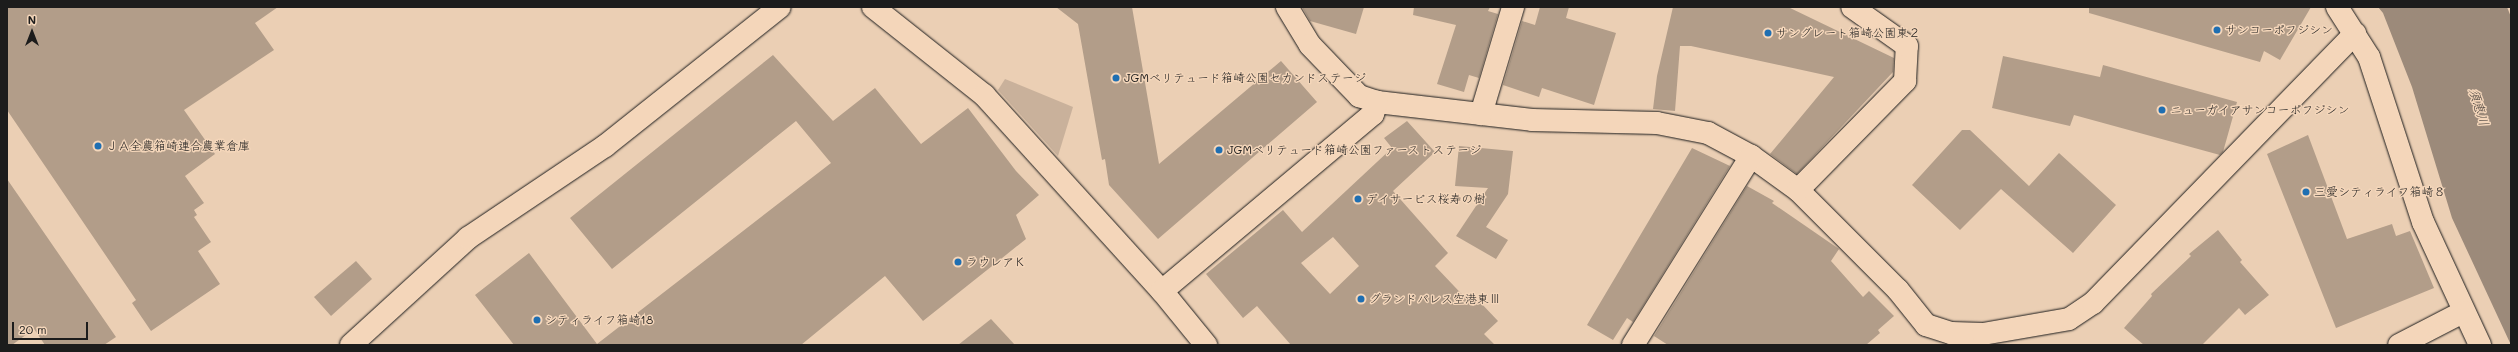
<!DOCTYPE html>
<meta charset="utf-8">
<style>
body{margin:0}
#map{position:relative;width:2518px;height:352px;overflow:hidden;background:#ebcfb4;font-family:Mali,"Klee One",sans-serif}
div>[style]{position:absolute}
.green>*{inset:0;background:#c9b19b}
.water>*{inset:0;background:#9c8a7a}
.building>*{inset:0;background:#b29d89}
.roads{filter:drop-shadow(0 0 1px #1c1c1c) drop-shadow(0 0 1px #1c1c1c)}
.street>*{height:22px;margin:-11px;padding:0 11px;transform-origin:11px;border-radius:11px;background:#f4d6ba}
.dots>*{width:11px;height:11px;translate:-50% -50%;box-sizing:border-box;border:2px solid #f4d6ba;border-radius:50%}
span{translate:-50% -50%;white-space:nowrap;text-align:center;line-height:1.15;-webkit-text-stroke:3px #f4d6ba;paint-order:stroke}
.poi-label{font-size:12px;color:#1c1c1c}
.left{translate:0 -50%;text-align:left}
.water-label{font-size:13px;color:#49423d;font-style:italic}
.frame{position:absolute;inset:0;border:8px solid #1c1c1c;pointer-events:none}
.north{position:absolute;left:12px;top:12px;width:40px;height:40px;-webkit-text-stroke:3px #f4d6ba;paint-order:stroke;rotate:0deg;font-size:11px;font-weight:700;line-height:16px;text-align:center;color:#1c1c1c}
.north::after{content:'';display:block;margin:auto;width:14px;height:18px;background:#1c1c1c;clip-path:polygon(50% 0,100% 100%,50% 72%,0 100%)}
.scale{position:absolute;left:12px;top:322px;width:76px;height:18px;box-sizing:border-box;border:2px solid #1c1c1c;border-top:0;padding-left:5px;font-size:12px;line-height:14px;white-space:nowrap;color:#1c1c1c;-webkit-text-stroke:3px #f4d6ba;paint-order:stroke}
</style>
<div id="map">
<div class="green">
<div style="clip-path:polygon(1005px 79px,1073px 107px,1058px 156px,998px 90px)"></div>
</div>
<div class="water">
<div style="clip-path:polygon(2378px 7px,2507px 7px,2511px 17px,2511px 345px,2452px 218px,2412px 87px,2383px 13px)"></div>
</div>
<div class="building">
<div style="clip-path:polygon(7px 7px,278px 7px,255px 23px,274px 50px,184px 110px,215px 154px,185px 176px,204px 203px,194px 210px,197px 215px,194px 217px,211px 242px,198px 251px,220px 284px,151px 331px,132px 303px,136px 300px,7px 110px)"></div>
<div style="clip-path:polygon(1056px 7px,1132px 7px,1159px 164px,1281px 61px,1317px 102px,1158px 239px,1109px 185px,1105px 159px,1102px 160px,1078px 24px)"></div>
<div style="clip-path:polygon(1302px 7px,1364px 7px,1356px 34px,1310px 21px)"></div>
<div style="clip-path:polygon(1414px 7px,1490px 7px,1488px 11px,1498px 14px,1479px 78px,1469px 75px,1464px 92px,1437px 84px,1456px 25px,1413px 15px)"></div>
<div style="clip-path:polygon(1540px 7px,1569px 7px,1566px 18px,1616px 33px,1594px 105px,1542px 88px,1539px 97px,1503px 85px,1522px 21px,1535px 25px)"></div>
<div style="clip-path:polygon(1673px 7px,1788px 7px,1894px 58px,1893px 72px,1797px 174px,1770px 154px,1834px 77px,1691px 46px,1680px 46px,1675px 111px,1653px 109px,1657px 76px)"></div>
<div style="clip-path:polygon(2089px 7px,2311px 7px,2280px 60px,2264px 51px,2260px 62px,2089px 13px)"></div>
<div style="clip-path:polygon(773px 55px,833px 121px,875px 88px,921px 144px,968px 108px,1016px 171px,1039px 195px,1016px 215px,1026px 239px,923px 321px,885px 276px,801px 345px,514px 345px,475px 295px,529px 253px,597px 344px,831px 163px,796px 121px,612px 269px,570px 218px)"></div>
<div style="clip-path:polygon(2003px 56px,2100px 77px,2103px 65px,2237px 102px,2223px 152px,2220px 155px,2074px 115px,2070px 126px,1992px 108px)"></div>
<div style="clip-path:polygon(evenodd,1407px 121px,1435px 152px,1393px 191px,1448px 253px,1435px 266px,1473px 306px,1479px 301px,1498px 321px,1484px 334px,1495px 345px,1291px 345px,1257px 306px,1243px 318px,1206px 274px,1283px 210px,1302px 232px,1392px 148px,1384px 138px,1407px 121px,1333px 237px,1359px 266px,1330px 294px,1301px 263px,1333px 237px)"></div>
<div style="clip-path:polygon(1962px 130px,1970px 130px,2029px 186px,2059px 153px,2116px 205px,2073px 253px,2001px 189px,1960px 230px,1912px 185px)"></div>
<div style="clip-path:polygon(2308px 135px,2347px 239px,2392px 224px,2396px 236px,2410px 231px,2434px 288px,2336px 328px,2267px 154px)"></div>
<div style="clip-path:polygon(1459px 146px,1513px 151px,1508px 194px,1486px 227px,1508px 240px,1496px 259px,1456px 236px,1488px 188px,1455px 186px)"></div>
<div style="clip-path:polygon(1692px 148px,1730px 166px,1633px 322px,1627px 318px,1613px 340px,1587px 325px)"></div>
<div style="clip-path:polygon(7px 179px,116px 337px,104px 345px,45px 345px,34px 329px,12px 345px,7px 345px)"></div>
<div style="clip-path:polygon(1747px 186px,1774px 201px,1772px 203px,1839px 249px,1831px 261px,1863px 297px,1869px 291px,1894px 316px,1878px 330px,1880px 333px,1866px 345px,1668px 345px,1654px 336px)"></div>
<div style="clip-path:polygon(2218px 230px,2242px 260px,2240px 262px,2269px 295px,2245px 315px,2239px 308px,2202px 345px,2144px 345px,2124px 328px,2152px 296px,2151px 294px,2191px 256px,2189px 254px)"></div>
<div style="clip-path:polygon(356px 261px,372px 279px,331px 316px,314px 297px)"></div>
<div style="clip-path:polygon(991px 319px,1015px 345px,958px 345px)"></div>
</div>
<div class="roads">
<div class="street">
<div style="left:873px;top:7px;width:142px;rotate:38.4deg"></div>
<div style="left:984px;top:95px;width:265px;rotate:47.8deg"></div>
<div style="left:1162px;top:291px;width:70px;rotate:50.8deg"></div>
<div style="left:1287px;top:7px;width:44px;rotate:58.8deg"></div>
<div style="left:1310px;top:45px;width:71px;rotate:46.1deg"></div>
<div style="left:1359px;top:96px;width:19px;rotate:18deg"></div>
<div style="left:1377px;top:102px;width:156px;rotate:6.6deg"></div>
<div style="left:1532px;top:120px;width:125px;rotate:1.4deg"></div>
<div style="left:1657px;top:123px;width:52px;rotate:11.1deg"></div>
<div style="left:1708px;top:133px;width:49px;rotate:28.1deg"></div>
<div style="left:1751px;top:156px;width:58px;rotate:35.9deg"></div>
<div style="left:1798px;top:190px;width:141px;rotate:45deg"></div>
<div style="left:1898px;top:290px;width:45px;rotate:51.3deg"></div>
<div style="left:1926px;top:325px;width:26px;rotate:18deg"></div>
<div style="left:1951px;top:333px;width:32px;rotate:2deg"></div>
<div style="left:1983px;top:334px;width:87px;rotate:-9.9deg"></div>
<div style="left:2069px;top:319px;width:29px;rotate:-34deg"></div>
<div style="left:2093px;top:303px;width:376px;rotate:-45.8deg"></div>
<div style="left:2337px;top:7px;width:59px;rotate:57.4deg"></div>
<div style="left:2369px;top:57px;width:174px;rotate:71.9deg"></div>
<div style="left:2423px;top:222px;width:136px;rotate:65.1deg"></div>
<div style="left:1481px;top:114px;width:112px;rotate:-73.3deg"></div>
<div style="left:1798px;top:190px;width:153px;rotate:-45.5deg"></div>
<div style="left:1905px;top:81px;width:35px;rotate:-87deg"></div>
<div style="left:1907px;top:46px;width:67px;rotate:-144.7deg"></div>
<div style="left:1162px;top:291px;width:275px;rotate:-40deg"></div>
<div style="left:1373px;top:114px;width:13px;rotate:-72deg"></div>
<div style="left:351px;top:345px;width:159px;rotate:-42.4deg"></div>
<div style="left:468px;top:238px;width:165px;rotate:-33.9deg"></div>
<div style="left:605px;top:146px;width:223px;rotate:-38.5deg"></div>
<div style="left:1633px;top:345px;width:223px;rotate:-58deg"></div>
<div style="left:2399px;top:345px;width:72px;rotate:-27.3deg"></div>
</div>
</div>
<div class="dots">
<div style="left:2217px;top:30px;background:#1f6fb2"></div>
<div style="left:1768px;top:33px;background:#1f6fb2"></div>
<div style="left:1116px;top:78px;background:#1f6fb2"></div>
<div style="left:2162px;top:110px;background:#1f6fb2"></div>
<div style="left:98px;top:146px;background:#1f6fb2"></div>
<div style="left:1219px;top:150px;background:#1f6fb2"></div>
<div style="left:2306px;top:192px;background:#1f6fb2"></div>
<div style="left:1358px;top:199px;background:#1f6fb2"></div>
<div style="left:958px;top:262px;background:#1f6fb2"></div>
<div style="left:1361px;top:299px;background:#1f6fb2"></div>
<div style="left:537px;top:320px;background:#1f6fb2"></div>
</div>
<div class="poi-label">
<span class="left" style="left:2225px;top:30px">サンコーポフジシン</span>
<span class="left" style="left:1776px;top:33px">サングレート箱崎公園東２</span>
<span class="left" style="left:1124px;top:78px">JGMベリテュード箱崎公園セカンドステージ</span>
<span class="left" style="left:2170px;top:110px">ニューガイアサンコーポフジシン</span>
<span class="left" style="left:106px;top:146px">ＪＡ全農箱崎連合農業倉庫</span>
<span class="left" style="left:1227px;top:150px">JGMベリテュード箱崎公園ファーストステージ</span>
<span class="left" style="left:2314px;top:192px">三愛シティライフ箱崎８</span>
<span class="left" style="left:1366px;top:199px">デイサービス桜寿の樹</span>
<span class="left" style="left:966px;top:262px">ラウレアＫ</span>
<span class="left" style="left:1369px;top:299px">グランドパレス空港東Ⅲ</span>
<span class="left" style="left:545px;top:320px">シティライフ箱崎18</span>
</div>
<div class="water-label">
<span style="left:2479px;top:107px;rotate:73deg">須恵川</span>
</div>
<div class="frame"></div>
<div class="north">N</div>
<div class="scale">20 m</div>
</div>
